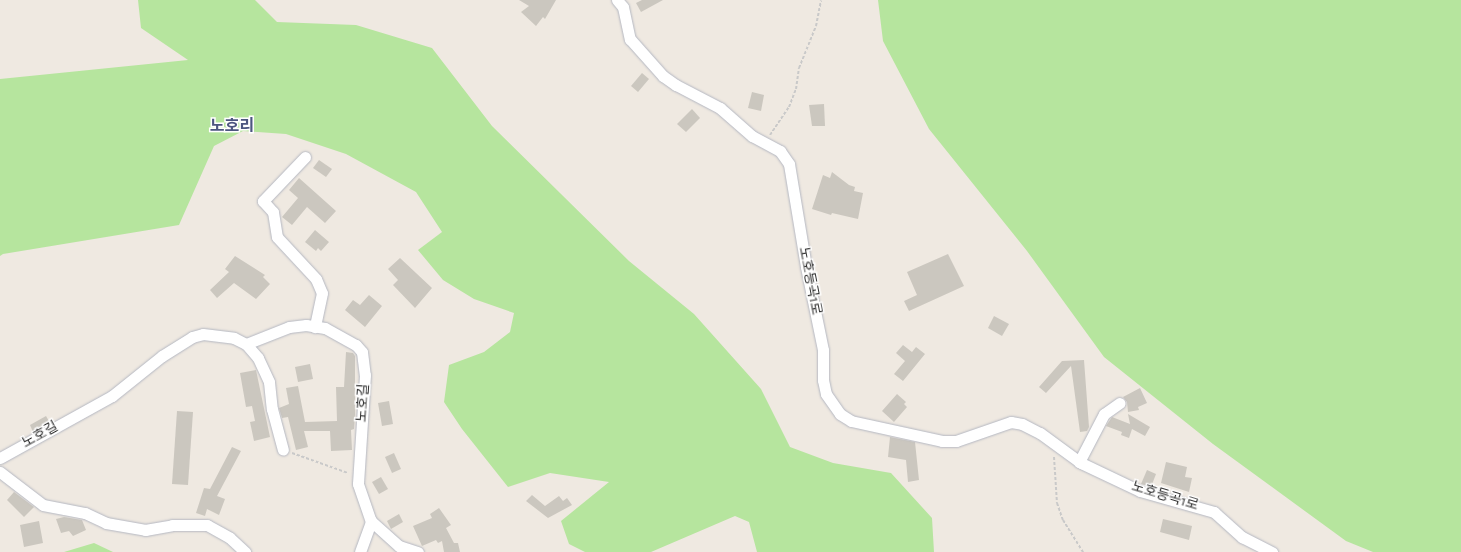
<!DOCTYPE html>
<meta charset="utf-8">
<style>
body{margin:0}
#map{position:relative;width:1461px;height:552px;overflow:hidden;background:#efe9e1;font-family:"Alegreya Sans","Noto Sans KR",sans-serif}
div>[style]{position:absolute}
.green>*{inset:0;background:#b6e59e}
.building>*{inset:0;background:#cbc7bf}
.path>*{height:2px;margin-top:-1px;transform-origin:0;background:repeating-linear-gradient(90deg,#c9c9c9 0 3px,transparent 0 5px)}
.roads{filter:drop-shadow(0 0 1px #b4b7c1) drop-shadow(0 0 1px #b4b7c1)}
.street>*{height:11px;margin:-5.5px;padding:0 5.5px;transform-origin:5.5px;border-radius:5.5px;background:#fff}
span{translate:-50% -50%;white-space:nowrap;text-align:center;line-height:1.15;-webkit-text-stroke:3px #fff;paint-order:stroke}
.street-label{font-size:14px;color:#2e2e2e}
.quarter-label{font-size:16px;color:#4d5680;font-weight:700}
</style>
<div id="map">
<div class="green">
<div style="clip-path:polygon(138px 0,255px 0,277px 22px,356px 25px,432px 48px,492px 126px,629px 261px,694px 314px,761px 389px,790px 447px,833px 463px,891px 473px,932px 518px,934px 552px,757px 552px,749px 522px,735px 516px,651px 552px,585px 552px,569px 544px,561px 521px,609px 482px,550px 473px,508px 487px,462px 429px,444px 402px,449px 365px,484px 352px,510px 332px,514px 313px,474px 299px,443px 280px,418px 250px,442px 232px,416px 192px,346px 154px,286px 134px,243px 131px,214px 146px,179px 225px,3px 254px,0 256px,0 79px,188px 60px,141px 28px)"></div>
<div style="clip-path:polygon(878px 0,1461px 0,1461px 552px,1373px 552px,1346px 541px,1213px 444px,1104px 357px,1027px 251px,929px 129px,883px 41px)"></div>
<div style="clip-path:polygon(94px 543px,113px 552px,64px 552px)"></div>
</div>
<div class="building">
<div style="clip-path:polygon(519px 0,556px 0,545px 19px,543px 17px,536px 26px,521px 12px,529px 6px)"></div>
<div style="clip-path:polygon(642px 0,663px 0,641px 12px,636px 3px)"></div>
<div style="clip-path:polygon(642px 73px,649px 79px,638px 92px,631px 86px)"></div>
<div style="clip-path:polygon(752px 92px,764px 95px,761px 111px,748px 108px)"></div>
<div style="clip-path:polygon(824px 104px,825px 126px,812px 126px,809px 105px)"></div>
<div style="clip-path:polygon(692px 109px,700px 118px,686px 132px,677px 124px)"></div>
<div style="clip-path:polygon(319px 160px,332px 169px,326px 177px,313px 168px)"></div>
<div style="clip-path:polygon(832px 172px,849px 185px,855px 187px,854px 191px,863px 193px,858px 219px,832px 213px,831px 215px,812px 209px,823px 175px,830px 178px)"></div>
<div style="clip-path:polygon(299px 178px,336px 211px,325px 223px,307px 207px,292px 225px,282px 217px,298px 198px,289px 190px)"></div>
<div style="clip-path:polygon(315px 230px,329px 242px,321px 251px,318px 248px,316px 251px,305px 242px)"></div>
<div style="clip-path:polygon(948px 254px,964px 286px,909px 311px,904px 301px,917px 295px,907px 272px)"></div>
<div style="clip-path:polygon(235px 256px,265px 275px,263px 277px,270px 284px,256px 299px,234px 283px,217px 298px,210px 290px,229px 272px,225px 269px)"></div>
<div style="clip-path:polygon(400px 258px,432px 288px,415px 308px,393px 285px,398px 280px,388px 269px)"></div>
<div style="clip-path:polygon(369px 295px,382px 306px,365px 327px,345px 310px,353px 300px,360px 305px)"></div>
<div style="clip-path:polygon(994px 316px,1009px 324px,1002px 336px,988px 328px)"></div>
<div style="clip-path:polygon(903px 345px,912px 352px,916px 347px,925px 354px,903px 381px,894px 374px,905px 361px,896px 353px)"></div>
<div style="clip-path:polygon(346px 352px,353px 353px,355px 356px,355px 415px,354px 429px,351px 430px,352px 450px,331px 451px,330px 431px,304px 431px,308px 447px,296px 450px,288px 417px,282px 418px,279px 408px,289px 404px,286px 388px,298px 386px,305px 422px,337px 421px,336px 387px,344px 387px)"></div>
<div style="clip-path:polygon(1084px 360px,1089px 427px,1087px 431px,1080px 432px,1071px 366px,1046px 393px,1039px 387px,1062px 361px)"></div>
<div style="clip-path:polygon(310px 364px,313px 379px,298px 382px,295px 367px)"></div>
<div style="clip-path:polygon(256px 370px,270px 437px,254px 441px,250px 422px,255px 421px,252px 406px,246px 407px,240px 373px)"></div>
<div style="clip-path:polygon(1140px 388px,1147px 403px,1138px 407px,1139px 410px,1128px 412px,1127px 402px,1123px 397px)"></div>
<div style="clip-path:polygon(897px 394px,906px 402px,904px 404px,907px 407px,894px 422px,882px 411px)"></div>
<div style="clip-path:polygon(389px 401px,393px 424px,382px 426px,378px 403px)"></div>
<div style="clip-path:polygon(177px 411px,193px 412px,188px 485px,172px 484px)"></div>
<div style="clip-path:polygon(1128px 414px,1150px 427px,1145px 436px,1132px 429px,1129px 438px,1121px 435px,1122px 432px,1106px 426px,1112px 417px,1130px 424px)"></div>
<div style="clip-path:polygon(46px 416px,50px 423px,33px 432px,30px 425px)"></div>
<div style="clip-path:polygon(890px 437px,915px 442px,919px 480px,908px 482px,906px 460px,888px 457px)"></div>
<div style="clip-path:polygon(232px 447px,241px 451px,217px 496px,225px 499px,219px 515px,207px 509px,205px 516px,196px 513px,204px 488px,210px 489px)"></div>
<div style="clip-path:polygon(394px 453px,401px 469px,392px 473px,385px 457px)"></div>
<div style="clip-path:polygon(1166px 462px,1187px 467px,1185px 477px,1192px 478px,1189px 492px,1161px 483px)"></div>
<div style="clip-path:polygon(1147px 470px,1156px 474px,1151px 487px,1141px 484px)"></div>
<div style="clip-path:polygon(381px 477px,388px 489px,379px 494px,372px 482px)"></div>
<div style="clip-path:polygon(14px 492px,34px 507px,24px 517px,7px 500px)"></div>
<div style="clip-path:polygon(532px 495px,545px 506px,559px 496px,563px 501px,567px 498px,572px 505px,548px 518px,526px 501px)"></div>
<div style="clip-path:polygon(439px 508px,451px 525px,446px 528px,454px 543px,458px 543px,460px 552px,444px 552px,442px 541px,438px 543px,436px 540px,422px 546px,413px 526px,432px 518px,430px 514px)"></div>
<div style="clip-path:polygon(399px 514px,403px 522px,391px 529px,387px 521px)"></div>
<div style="clip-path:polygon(64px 517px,82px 520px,86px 530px,73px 536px,69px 531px,61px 533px,56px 519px)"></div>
<div style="clip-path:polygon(1163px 519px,1192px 526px,1189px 540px,1160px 532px)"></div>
<div style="clip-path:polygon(39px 521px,43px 543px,24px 547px,20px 525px)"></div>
</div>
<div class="path">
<div style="left:770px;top:135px;width:34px;rotate:-56deg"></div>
<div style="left:789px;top:107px;width:19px;rotate:-69deg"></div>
<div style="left:796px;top:89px;width:21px;rotate:-82deg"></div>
<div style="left:799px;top:68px;width:45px;rotate:-68deg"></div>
<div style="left:816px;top:26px;width:26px;rotate:-79deg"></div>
<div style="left:292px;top:453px;width:59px;rotate:19.7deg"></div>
<div style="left:1054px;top:457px;width:46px;rotate:86.3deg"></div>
<div style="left:1057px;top:503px;width:18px;rotate:71deg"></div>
<div style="left:1063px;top:520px;width:38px;rotate:58deg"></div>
</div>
<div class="roads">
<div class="street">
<div style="left:617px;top:0;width:9px;rotate:49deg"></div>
<div style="left:623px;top:7px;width:33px;rotate:78deg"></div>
<div style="left:630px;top:39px;width:50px;rotate:48.3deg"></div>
<div style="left:663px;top:76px;width:16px;rotate:35deg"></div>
<div style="left:676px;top:85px;width:50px;rotate:27.6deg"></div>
<div style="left:720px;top:108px;width:43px;rotate:41.2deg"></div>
<div style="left:752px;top:136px;width:32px;rotate:28deg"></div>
<div style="left:780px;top:151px;width:16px;rotate:55deg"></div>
<div style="left:789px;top:164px;width:104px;rotate:80.6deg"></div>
<div style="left:806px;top:267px;width:85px;rotate:78.4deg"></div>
<div style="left:823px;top:350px;width:30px;rotate:90deg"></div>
<div style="left:823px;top:380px;width:14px;rotate:78deg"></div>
<div style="left:826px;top:394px;width:24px;rotate:55deg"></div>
<div style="left:840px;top:414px;width:13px;rotate:32deg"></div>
<div style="left:851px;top:421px;width:93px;rotate:12.4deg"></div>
<div style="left:942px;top:441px;width:14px"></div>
<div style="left:956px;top:441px;width:58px;rotate:-19.1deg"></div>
<div style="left:1011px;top:422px;width:11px;rotate:10deg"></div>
<div style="left:1022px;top:424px;width:20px;rotate:27deg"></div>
<div style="left:1040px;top:433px;width:51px;rotate:36.2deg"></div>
<div style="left:1081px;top:463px;width:65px;rotate:25.4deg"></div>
<div style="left:1140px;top:491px;width:77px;rotate:15.8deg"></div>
<div style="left:1214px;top:512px;width:38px;rotate:42deg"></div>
<div style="left:1242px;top:537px;width:34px;rotate:27deg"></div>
<div style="left:305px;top:157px;width:61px;rotate:133.7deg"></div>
<div style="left:263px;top:201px;width:15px;rotate:48deg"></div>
<div style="left:273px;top:212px;width:25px;rotate:81deg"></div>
<div style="left:277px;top:237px;width:57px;rotate:47.1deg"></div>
<div style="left:316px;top:279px;width:15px;rotate:67deg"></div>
<div style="left:322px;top:293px;width:35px;rotate:102deg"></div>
<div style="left:246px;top:344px;width:18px;rotate:49deg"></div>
<div style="left:258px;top:358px;width:26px;rotate:65deg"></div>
<div style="left:269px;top:382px;width:27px;rotate:84deg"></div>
<div style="left:272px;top:409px;width:42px;rotate:75deg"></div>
<div style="left:0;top:458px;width:128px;rotate:-29deg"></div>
<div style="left:112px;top:396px;width:64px;rotate:-38.7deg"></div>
<div style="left:162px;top:356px;width:36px;rotate:-32deg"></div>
<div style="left:192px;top:337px;width:11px;rotate:-15deg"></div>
<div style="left:203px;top:334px;width:31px;rotate:7deg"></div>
<div style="left:234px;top:338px;width:13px;rotate:27deg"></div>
<div style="left:246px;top:344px;width:46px;rotate:-21.6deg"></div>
<div style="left:289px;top:327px;width:17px;rotate:-7deg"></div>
<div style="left:306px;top:325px;width:19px;rotate:9deg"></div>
<div style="left:325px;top:328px;width:35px;rotate:29deg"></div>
<div style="left:356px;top:345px;width:9px;rotate:49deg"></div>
<div style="left:362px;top:352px;width:23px;rotate:83deg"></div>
<div style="left:365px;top:375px;width:109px;rotate:93.7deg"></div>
<div style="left:358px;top:484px;width:39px;rotate:71deg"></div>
<div style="left:371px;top:521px;width:38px;rotate:42deg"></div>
<div style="left:399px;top:546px;width:20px;rotate:18deg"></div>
<div style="left:1079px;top:462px;width:54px;rotate:-62.5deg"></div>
<div style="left:1104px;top:414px;width:19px;rotate:-35deg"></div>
<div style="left:0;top:472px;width:54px;rotate:37.5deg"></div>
<div style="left:43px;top:505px;width:43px;rotate:10.8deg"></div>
<div style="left:85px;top:513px;width:23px;rotate:25deg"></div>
<div style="left:106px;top:523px;width:40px;rotate:10deg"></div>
<div style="left:145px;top:530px;width:27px;rotate:-10deg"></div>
<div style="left:172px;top:525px;width:35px"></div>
<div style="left:207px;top:525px;width:26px;rotate:29deg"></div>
<div style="left:230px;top:538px;width:21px;rotate:43deg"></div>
<div style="left:360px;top:552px;width:33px;rotate:-70deg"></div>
</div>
</div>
<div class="street-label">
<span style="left:810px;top:281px;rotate:79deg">노호등곡1로</span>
<span style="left:363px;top:403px;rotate:-86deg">노호길</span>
<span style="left:40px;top:435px;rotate:-29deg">노호길</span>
<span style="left:1165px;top:496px;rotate:17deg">노호등곡1로</span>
</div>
<div class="quarter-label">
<span style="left:232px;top:126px">노호리</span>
</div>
</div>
